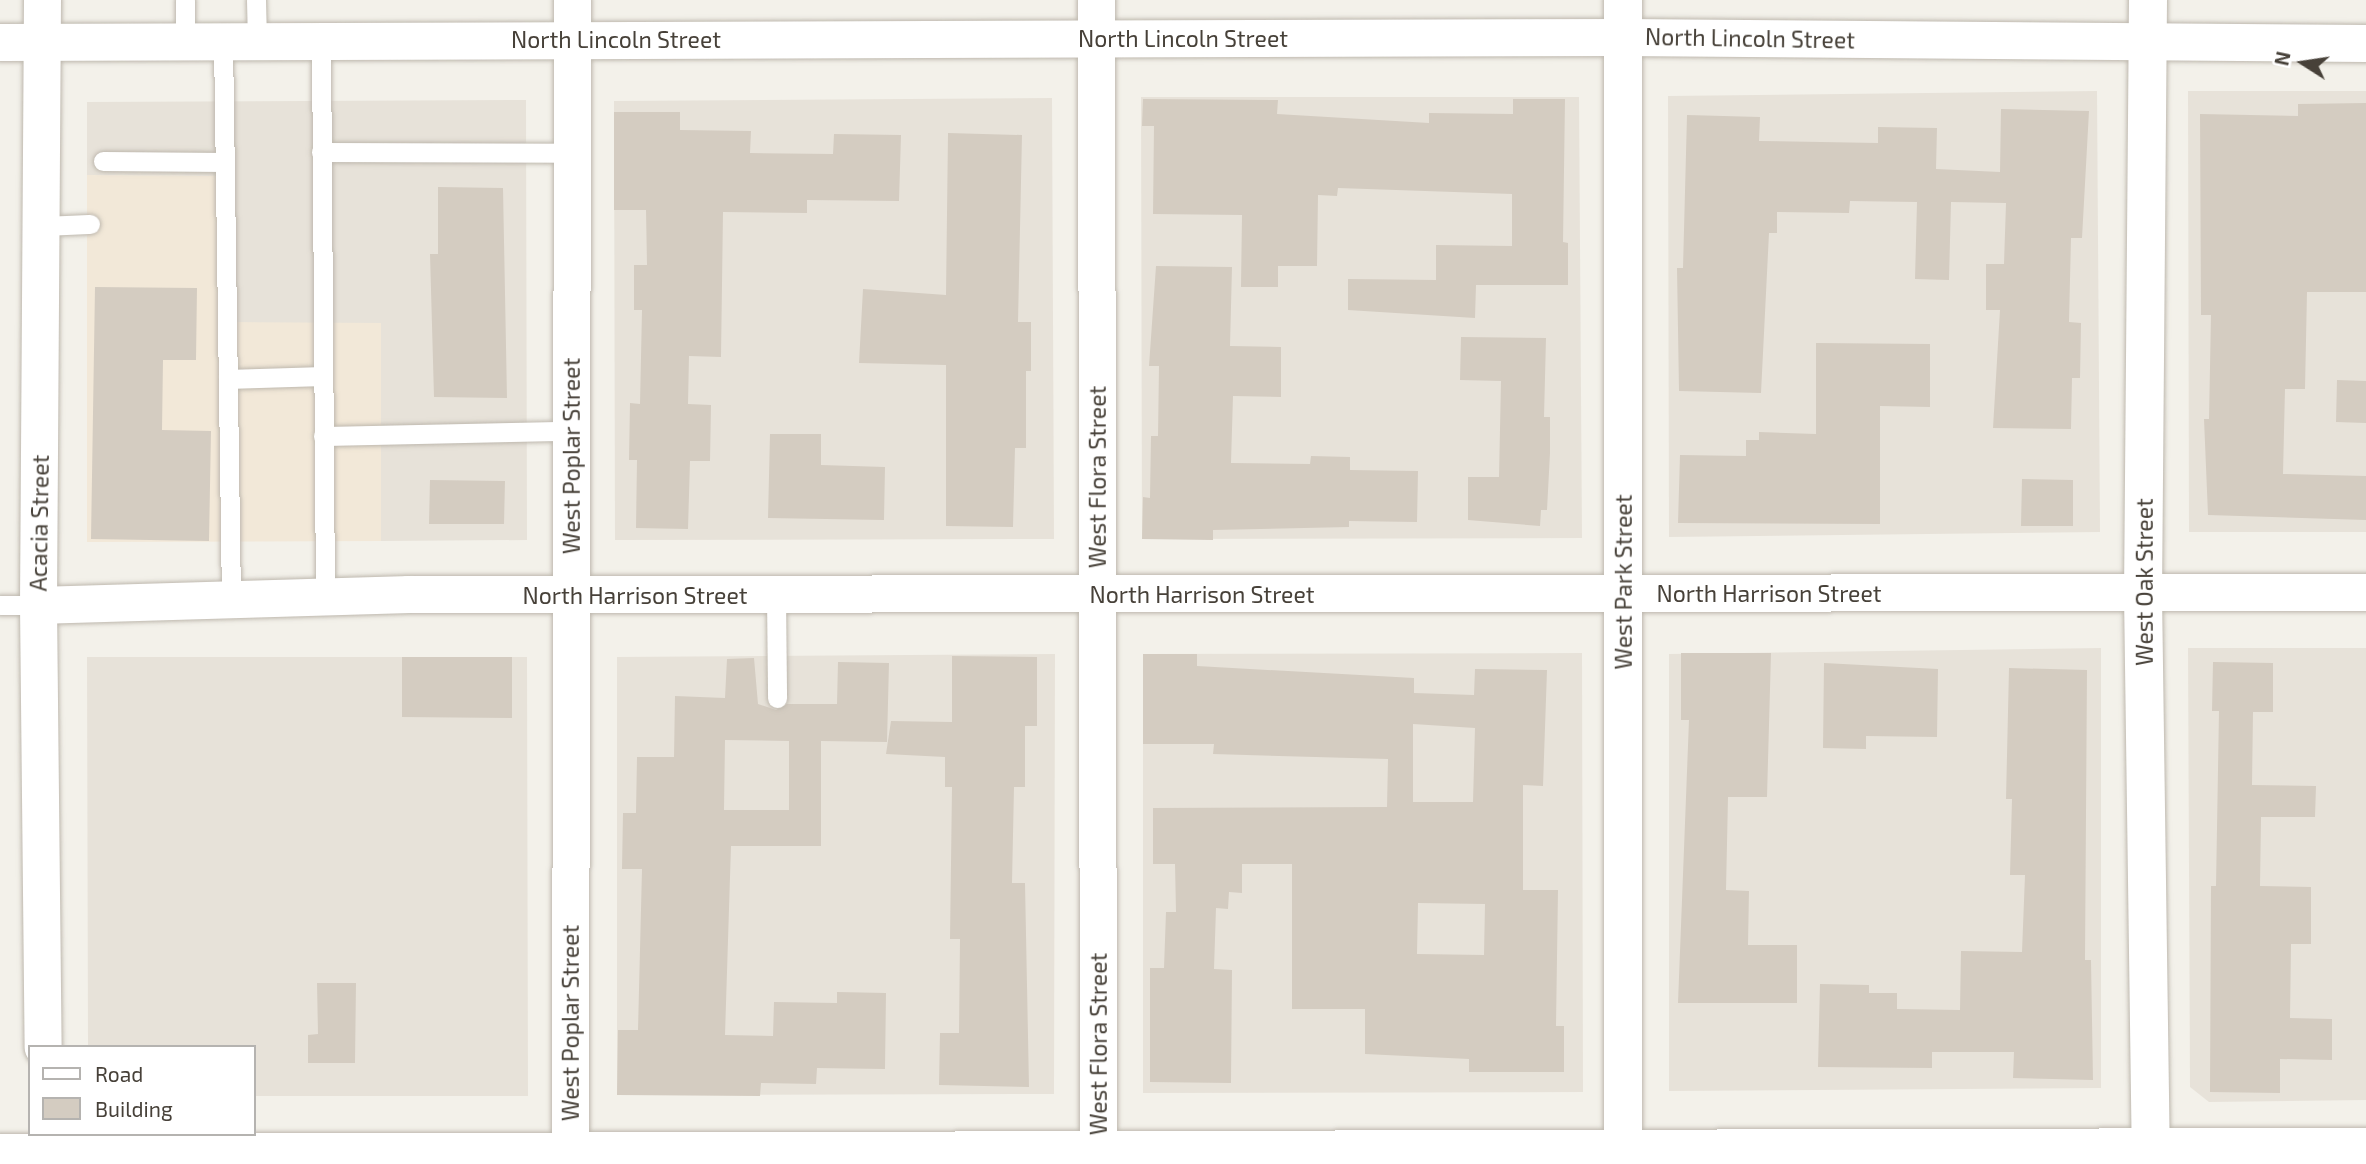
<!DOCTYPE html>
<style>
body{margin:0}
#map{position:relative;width:2366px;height:1164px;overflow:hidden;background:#f3f1ea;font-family:"Exo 2",sans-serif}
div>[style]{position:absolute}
.residential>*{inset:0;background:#e7e2d9}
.commercial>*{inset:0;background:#f2e8d8}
.building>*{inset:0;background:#d4ccc1}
.roads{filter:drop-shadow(0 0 2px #beb8ae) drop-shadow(0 0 2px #beb8ae)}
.service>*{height:19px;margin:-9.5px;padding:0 9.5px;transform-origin:9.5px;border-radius:9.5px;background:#fff}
.minor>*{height:37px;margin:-18.5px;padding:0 18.5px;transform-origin:18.5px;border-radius:18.5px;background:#fff}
.tertiary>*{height:38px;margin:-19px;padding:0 19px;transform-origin:19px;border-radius:19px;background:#fff}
span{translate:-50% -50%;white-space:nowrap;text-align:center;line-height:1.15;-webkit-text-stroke:5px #fff;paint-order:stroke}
.street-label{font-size:23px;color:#474139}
.legend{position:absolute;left:28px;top:1045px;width:228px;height:91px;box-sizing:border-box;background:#fff;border:2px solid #b5b3b0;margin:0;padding:9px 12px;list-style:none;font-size:21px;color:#474139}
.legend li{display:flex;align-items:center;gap:14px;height:35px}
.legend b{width:35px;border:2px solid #b5b3b0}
.north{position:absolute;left:2268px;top:28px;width:70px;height:70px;-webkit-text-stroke:5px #fff;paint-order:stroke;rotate:282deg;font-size:19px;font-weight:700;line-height:28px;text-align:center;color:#474139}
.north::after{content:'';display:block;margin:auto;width:24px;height:32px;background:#474139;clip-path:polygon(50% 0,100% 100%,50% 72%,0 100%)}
</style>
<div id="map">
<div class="residential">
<div style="clip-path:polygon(2097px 91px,2100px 532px,1669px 537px,1668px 96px)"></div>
<div style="clip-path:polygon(2188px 91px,2366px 91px,2366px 532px,2189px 532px)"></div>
<div style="clip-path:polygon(1141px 97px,1579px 97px,1582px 538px,1142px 539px)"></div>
<div style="clip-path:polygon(1052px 98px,1054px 539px,615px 540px,614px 101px)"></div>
<div style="clip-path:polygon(526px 100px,527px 540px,381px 541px,381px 323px,232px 323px,231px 176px,87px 175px,87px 102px)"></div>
<div style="clip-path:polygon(2101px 648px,2101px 1088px,1669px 1091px,1669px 654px)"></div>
<div style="clip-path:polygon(2188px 648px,2366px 648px,2366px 1100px,2209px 1102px,2190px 1087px)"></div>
<div style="clip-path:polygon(1582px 653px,1583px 1092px,1143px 1093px,1143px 654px)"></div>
<div style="clip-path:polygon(1055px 654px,1054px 1094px,617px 1095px,617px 657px)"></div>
<div style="clip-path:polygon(87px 657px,527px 657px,528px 1096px,254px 1096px,254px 1047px,88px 1047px)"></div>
</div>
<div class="commercial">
<div style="clip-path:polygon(87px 175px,231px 176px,232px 322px,381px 323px,381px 541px,87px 542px)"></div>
</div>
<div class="building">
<div style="clip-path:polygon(1143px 99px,1278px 100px,1277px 114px,1429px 123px,1429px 113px,1513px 114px,1513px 99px,1565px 99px,1563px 242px,1568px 243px,1568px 285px,1476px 285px,1475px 318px,1348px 310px,1348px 279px,1436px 280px,1436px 245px,1512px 246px,1512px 194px,1338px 188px,1337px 196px,1318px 195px,1317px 266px,1278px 266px,1278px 287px,1241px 287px,1242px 215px,1153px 214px,1154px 126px,1142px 126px)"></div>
<div style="clip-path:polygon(2366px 103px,2366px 292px,2307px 292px,2305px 389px,2285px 389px,2283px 474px,2366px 476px,2366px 520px,2208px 515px,2204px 419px,2209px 419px,2211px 315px,2201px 315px,2200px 114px,2298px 116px,2298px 104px)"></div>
<div style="clip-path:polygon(2001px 109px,2089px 111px,2082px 238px,2071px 238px,2069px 322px,2081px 323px,2080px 378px,2072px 378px,2071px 429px,1993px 428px,2000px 310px,1986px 310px,1986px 264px,2004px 264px,2006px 203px,1951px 202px,1949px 280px,1915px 279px,1917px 202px,1850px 201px,1849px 213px,1777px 212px,1777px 233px,1769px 233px,1761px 393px,1679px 391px,1677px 268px,1683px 268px,1687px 115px,1760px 117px,1759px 141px,1878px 143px,1878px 127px,1937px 128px,1936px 169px,2000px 172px)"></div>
<div style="clip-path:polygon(614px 112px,680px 112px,680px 130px,751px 131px,750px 153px,833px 154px,834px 134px,901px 135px,899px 201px,807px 200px,807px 213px,723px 212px,721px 357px,689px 356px,688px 404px,711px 405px,710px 461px,690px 461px,688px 529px,636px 528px,637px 460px,629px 460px,630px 403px,640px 404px,642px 310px,634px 310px,634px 265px,647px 265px,646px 210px,614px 210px)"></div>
<div style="clip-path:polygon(948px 133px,1022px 135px,1018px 322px,1031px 322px,1031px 371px,1026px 371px,1026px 448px,1015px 448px,1013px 527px,946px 526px,946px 365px,859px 363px,863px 289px,946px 295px)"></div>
<div style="clip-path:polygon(438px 187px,503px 188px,507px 398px,434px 397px,430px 254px,438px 254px)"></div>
<div style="clip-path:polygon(1156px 266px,1232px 267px,1230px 346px,1281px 347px,1281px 397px,1233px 396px,1231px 463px,1310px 464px,1311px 456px,1350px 457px,1350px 470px,1418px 471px,1417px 522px,1349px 521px,1349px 527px,1213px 530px,1213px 540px,1142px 539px,1143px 497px,1150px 498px,1151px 436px,1158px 436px,1159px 366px,1149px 366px)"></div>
<div style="clip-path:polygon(95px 287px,197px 288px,196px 360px,163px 360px,162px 430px,211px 431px,209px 541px,91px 539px)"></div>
<div style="clip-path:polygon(1461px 337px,1546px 338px,1544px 417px,1550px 417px,1550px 453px,1547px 510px,1541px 510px,1540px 526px,1468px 520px,1468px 477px,1499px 477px,1501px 381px,1460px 380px)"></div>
<div style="clip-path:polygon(1816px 343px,1930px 344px,1930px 407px,1880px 406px,1880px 524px,1678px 523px,1680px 455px,1746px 456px,1746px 440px,1759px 440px,1759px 432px,1816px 434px)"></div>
<div style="clip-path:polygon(2337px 380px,2366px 381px,2366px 423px,2336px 422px)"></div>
<div style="clip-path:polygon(770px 434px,821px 434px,821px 465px,885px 467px,884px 520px,768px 518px)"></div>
<div style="clip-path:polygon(2022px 479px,2073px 480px,2073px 526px,2021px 526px)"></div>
<div style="clip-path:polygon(430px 480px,505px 481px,504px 524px,429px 524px)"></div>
<div style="clip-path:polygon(1681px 653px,1771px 653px,1767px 797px,1728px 797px,1726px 890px,1749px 891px,1748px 945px,1797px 945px,1797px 1003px,1678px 1003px,1689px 720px,1681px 720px)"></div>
<div style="clip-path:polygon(evenodd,1143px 654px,1197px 654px,1197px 666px,1414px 678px,1414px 693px,1474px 695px,1475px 669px,1547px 670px,1543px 786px,1523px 785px,1523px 890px,1558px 890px,1556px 1026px,1564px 1026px,1564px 1072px,1469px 1072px,1469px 1059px,1365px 1054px,1365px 1009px,1292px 1009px,1292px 864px,1242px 864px,1242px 893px,1229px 892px,1228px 909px,1216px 908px,1214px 969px,1232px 970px,1231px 1083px,1150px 1082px,1150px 968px,1164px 968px,1166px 912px,1176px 912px,1175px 864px,1153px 864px,1153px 808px,1387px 807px,1388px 759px,1213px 754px,1214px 744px,1143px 744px,1143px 654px,1413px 724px,1475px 728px,1473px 802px,1413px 802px,1413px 724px,1143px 654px,1418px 903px,1485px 904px,1484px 955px,1417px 954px,1418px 903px)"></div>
<div style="clip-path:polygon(952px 656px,1037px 657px,1037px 726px,1025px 726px,1025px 787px,1014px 787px,1012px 883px,1025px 883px,1029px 1087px,939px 1085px,940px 1033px,959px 1033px,960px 939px,950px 939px,952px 787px,945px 787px,945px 757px,886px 754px,891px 721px,952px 722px)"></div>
<div style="clip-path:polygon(402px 657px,512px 657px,512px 718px,402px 717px)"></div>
<div style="clip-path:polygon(evenodd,754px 658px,758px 704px,776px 710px,787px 704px,837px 704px,838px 662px,889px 663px,887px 742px,821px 741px,821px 846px,731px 846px,725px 1035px,773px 1036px,774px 1002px,837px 1003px,837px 992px,886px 993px,885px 1069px,817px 1068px,816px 1084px,761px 1083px,760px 1096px,617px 1095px,618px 1030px,638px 1030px,642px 869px,622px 869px,623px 813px,636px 813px,637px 757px,674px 757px,675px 696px,725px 698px,727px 659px,754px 658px,725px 740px,789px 741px,789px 810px,724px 810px,725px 740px)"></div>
<div style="clip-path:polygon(2213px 662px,2273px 663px,2273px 712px,2253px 712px,2252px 785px,2316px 786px,2315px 817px,2261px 817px,2260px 886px,2311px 887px,2311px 944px,2291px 944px,2290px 1018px,2332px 1019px,2332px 1060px,2280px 1059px,2280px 1093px,2210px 1092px,2211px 886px,2216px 886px,2219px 711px,2212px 711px)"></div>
<div style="clip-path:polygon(1824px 663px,1938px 669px,1937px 737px,1866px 736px,1866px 749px,1823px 748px)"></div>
<div style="clip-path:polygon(2009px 668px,2087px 670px,2085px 960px,2091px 960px,2093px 1080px,2013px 1078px,2014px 1052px,1932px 1052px,1932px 1068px,1818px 1067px,1820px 984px,1869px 985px,1869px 993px,1897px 993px,1897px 1009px,1960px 1010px,1961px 951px,2022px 952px,2025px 875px,2010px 875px,2012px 799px,2006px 799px)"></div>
<div style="clip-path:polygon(317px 983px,356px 983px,355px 1063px,308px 1063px,308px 1035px,318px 1034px)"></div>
</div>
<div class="roads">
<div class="service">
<div style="left:256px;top:0;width:41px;rotate:88.6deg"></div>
<div style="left:321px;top:40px;width:557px;rotate:89.59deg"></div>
<div style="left:185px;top:41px;width:41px;rotate:-90deg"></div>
<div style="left:223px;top:41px;width:559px;rotate:89.18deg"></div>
<div style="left:321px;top:152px;width:250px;rotate:0.2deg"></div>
<div style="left:103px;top:161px;width:122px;rotate:0.5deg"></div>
<div style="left:42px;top:226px;width:48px;rotate:-2.4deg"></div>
<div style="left:228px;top:379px;width:94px;rotate:-1.8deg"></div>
<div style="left:323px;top:436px;width:248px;rotate:-1.2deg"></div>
<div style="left:776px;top:595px;width:103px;rotate:89.4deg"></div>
<div style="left:0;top:605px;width:38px"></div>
</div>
<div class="minor">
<div style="left:42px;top:0;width:605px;rotate:90.38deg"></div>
<div style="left:38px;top:605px;width:442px;rotate:89.4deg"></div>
<div style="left:1096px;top:0;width:1164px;rotate:89.9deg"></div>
<div style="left:0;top:42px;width:1623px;rotate:-0.18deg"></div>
<div style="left:1623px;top:37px;width:743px;rotate:0.46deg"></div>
<div style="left:38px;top:605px;width:370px;rotate:-1.7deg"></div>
<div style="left:408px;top:594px;width:1958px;rotate:-0.06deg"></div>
<div style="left:0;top:1152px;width:2366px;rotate:-0.15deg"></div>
<div style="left:570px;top:1164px;width:1164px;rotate:-89.9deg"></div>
</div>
<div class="tertiary">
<div style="left:1623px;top:0;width:1164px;rotate:90deg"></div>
<div style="left:2148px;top:0;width:594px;rotate:90.48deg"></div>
<div style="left:2143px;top:594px;width:570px;rotate:89.2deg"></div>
</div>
</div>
<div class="street-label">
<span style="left:1183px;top:38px">North Lincoln Street</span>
<span style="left:1750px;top:38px;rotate:1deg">North Lincoln Street</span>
<span style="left:616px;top:39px">North Lincoln Street</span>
<span style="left:571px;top:456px;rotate:-90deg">West Poplar Street</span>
<span style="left:1097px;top:477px;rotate:-90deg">West Flora Street</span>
<span style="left:39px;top:523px;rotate:-89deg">Acacia Street</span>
<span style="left:1623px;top:582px;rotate:-90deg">West Park Street</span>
<span style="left:2144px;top:582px;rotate:-90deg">West Oak Street</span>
<span style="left:1769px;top:593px">North Harrison Street</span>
<span style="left:1202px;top:594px">North Harrison Street</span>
<span style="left:635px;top:595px">North Harrison Street</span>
<span style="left:570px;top:1023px;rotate:-90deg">West Poplar Street</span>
<span style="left:1098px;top:1044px;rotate:-90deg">West Flora Street</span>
</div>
<ul class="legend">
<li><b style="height:9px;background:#fff"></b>Road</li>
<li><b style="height:19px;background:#d4ccc1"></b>Building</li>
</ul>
<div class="north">N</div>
</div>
